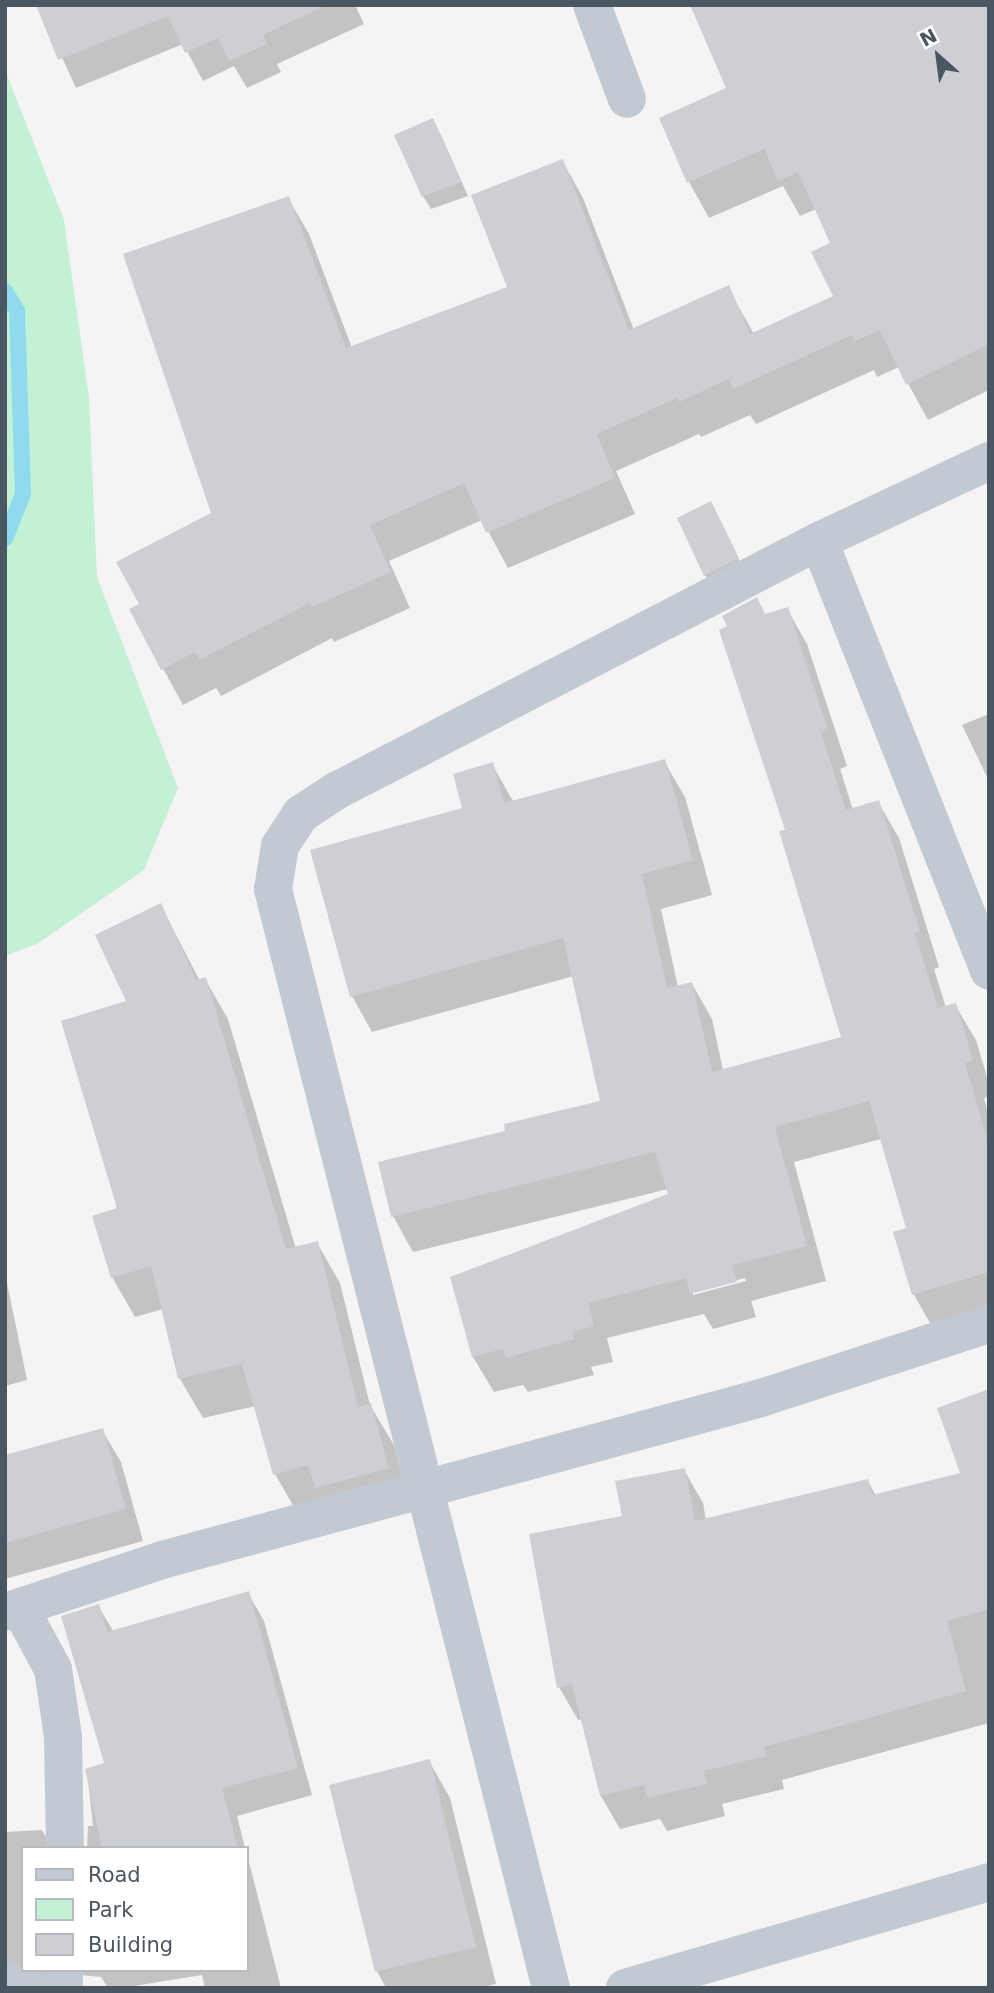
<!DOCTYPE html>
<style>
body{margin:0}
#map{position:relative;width:994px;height:1993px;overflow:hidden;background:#f5f3f3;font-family:"DejaVu Sans",sans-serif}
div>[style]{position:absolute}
.green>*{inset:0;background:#c3f1d5}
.shadow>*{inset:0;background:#0003}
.stream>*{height:16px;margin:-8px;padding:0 8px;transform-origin:8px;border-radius:8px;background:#90daee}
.building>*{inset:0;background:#cdcfd5}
.street>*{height:38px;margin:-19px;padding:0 19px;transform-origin:19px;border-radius:19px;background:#c1cad2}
span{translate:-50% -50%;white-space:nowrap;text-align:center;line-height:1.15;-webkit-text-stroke:5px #fff;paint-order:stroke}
.frame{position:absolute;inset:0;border:7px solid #4a5661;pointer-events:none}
.legend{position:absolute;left:21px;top:1846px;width:228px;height:126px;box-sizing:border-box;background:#fff;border:2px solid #b7bbc0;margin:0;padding:9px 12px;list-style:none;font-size:21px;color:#4a5661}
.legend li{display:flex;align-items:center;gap:14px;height:35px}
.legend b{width:35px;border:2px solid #b7bbc0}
.north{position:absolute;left:903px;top:21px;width:70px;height:70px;-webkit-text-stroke:5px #fff;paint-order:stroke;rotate:332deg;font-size:19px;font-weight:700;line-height:28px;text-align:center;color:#4a5661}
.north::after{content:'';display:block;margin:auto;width:24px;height:32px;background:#4a5661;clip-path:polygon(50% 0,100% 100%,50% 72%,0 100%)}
</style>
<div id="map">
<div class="green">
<div style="clip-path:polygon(5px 70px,64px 220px,89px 398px,97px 577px,178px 788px,144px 870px,37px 944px,5px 956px)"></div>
</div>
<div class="shadow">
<div style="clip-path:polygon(355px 5px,364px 24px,277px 64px,281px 72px,247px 88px,234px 66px,203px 81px,183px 44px,76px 88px,39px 7px)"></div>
<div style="clip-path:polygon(989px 5px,989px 390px,928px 420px,899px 367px,877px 377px,874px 370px,756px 424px,750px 415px,701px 437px,699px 434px,616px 471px,635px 514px,508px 568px,482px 520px,389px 561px,410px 608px,334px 642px,332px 638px,221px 696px,216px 688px,183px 705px,131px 610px,141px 605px,213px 514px,288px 198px,309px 234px,352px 348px,509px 288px,563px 162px,583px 198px,634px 330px,728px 288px,754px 334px,835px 297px,833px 244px,816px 209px,800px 216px,783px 186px,709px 218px,689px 182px)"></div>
<div style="clip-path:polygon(440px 133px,468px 196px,431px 209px,423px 196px)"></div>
<div style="clip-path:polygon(718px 517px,745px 572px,713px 588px,705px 575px)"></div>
<div style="clip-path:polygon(evenodd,787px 609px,807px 644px,847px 766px,840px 769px,853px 810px,878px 802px,899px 838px,939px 967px,934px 969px,946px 1008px,955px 1005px,976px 1040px,989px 1084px,989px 1097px,984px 1098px,989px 1116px,989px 1314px,934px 1330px,914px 1295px,895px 1234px,908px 1229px,881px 1139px,794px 1162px,826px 1281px,751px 1301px,756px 1317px,713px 1329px,704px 1314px,607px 1338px,613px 1362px,591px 1367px,594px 1375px,528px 1392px,523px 1385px,494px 1392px,473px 1357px,452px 1278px,670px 1195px,668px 1189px,413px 1252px,393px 1216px,507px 1133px,602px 1102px,574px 976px,372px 1032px,352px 996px,492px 764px,514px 803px,664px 761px,685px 797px,712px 895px,661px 909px,678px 987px,692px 984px,712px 1019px,723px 1070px,844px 1038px,787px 831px,766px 616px,787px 609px,745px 1278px,746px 1281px,693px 1295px,693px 1292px,745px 1278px)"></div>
<div style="clip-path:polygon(989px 714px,989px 781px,962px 725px)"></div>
<div style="clip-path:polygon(161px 906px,200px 981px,205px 979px,228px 1019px,296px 1249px,317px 1243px,340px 1283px,370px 1405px,394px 1445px,410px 1508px,298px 1514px,275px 1474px,256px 1406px,203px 1418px,180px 1379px,163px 1309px,135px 1317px,112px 1277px,129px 1002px)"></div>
<div style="clip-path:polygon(5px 1273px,27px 1380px,5px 1386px)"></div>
<div style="clip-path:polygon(989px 1391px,989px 1723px,782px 1780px,784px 1789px,722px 1804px,725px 1816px,667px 1831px,660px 1819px,620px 1829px,601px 1796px,583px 1719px,578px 1720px,559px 1687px,624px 1518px,684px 1470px,703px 1503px,706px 1520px,868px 1481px,876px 1496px,963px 1474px)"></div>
<div style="clip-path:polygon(102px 1430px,121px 1462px,143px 1541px,5px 1579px,5px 1451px,7px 1457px)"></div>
<div style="clip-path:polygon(248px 1593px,264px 1621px,312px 1795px,237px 1816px,245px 1848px,87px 1848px,88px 1826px,93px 1826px,87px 1770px,106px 1764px,98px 1606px,114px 1632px)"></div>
<div style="clip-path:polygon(429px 1761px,450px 1798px,496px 1984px,479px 1988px,386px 1988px,377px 1971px)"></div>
<div style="clip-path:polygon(42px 1830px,52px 1848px,23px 1848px,23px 1970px,247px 1970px,247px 1854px,281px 1988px,205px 1988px,202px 1975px,122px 1988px,108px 1988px,101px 1977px,81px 1975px,5px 1980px,5px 1832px)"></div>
</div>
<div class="stream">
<div style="left:5px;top:291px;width:23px;rotate:59deg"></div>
<div style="left:17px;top:311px;width:183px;rotate:88.1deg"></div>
<div style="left:23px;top:494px;width:48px;rotate:111.8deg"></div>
</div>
<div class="building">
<div style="clip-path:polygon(36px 5px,327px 5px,263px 35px,267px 44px,229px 61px,218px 38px,185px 53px,168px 16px,58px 60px)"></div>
<div style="clip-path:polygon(690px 5px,989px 5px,989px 344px,906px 385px,880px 330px,855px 341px,852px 335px,733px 389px,729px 379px,679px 402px,677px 398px,597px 434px,615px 478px,486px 533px,464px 483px,370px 525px,391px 572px,312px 607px,310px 603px,199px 660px,195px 652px,161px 670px,129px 609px,139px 604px,116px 562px,211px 513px,123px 254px,289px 196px,346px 348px,507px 287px,471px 195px,563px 159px,629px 330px,729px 285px,750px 334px,833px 296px,811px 252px,830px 243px,798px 172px,778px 181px,764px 149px,687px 183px,659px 118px,726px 88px)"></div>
<div style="clip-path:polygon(433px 118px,461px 182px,422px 197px,394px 135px)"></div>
<div style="clip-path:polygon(711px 501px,739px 558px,704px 576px,677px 518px)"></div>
<div style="clip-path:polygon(757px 597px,765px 614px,788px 607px,828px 730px,821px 733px,846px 810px,879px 800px,920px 932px,915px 933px,938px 1008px,956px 1003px,973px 1060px,965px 1063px,989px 1145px,989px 1272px,912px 1295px,893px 1232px,906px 1228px,869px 1101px,775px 1127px,807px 1246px,732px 1265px,737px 1282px,690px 1294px,686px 1278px,588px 1303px,594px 1326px,572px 1332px,574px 1339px,506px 1358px,503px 1349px,472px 1357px,450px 1277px,668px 1194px,655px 1152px,391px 1217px,378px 1162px,505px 1131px,504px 1124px,600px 1101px,563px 938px,350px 997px,310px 850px,462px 808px,453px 774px,493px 762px,504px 803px,665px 759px,693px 860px,642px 874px,667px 988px,692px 982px,712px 1072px,841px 1037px,779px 831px,785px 830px,719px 630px,727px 626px,722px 616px)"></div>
<div style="clip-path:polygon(161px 903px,196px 980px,206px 977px,286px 1249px,318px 1241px,358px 1407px,371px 1403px,389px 1468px,315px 1488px,308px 1465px,273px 1475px,242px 1364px,178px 1379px,151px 1266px,111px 1278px,92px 1216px,117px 1208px,61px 1021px,126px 1001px,95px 935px)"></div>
<div style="clip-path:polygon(989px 1389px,989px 1609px,947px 1621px,966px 1691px,764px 1747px,766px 1756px,704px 1771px,707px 1784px,647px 1798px,644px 1785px,600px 1796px,572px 1684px,557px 1688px,529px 1534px,622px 1516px,615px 1481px,685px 1468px,695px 1521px,868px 1479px,872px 1495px,960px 1473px,937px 1408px)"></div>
<div style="clip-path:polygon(103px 1428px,126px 1509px,5px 1543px,5px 1455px)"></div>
<div style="clip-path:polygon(249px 1591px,298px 1768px,222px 1788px,238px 1848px,102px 1848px,85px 1769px,104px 1763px,61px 1616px,99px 1604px,107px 1632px)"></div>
<div style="clip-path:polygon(430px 1759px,476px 1947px,375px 1972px,329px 1785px)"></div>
</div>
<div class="street">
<div style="left:592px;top:5px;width:100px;rotate:69.6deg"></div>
<div style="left:819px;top:541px;width:462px;rotate:68.4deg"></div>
<div style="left:20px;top:1608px;width:69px;rotate:61.6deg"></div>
<div style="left:53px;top:1669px;width:69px;rotate:81.6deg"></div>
<div style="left:63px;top:1737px;width:111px;rotate:89deg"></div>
<div style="left:5px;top:1612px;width:165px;rotate:-18.3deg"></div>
<div style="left:162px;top:1560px;width:621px;rotate:-15.13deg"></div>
<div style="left:761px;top:1398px;width:240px;rotate:-18deg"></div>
<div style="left:5px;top:1981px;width:27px;rotate:15deg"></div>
<div style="left:64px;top:1988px;width:18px;rotate:-90deg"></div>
<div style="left:551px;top:1988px;width:1134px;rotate:-104.2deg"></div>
<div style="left:273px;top:889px;width:44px;rotate:-80.8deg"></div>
<div style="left:280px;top:846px;width:38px;rotate:-57deg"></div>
<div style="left:301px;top:814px;width:42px;rotate:-33.3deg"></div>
<div style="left:336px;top:791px;width:544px;rotate:-27.37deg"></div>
<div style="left:819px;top:541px;width:188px;rotate:-25.2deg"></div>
<div style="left:625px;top:1988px;width:379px;rotate:-16.2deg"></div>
</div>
<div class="frame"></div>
<ul class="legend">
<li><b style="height:9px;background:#c1cad2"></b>Road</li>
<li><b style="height:19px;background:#c3f1d5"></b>Park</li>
<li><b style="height:19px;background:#cdcfd5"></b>Building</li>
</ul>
<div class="north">N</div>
</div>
